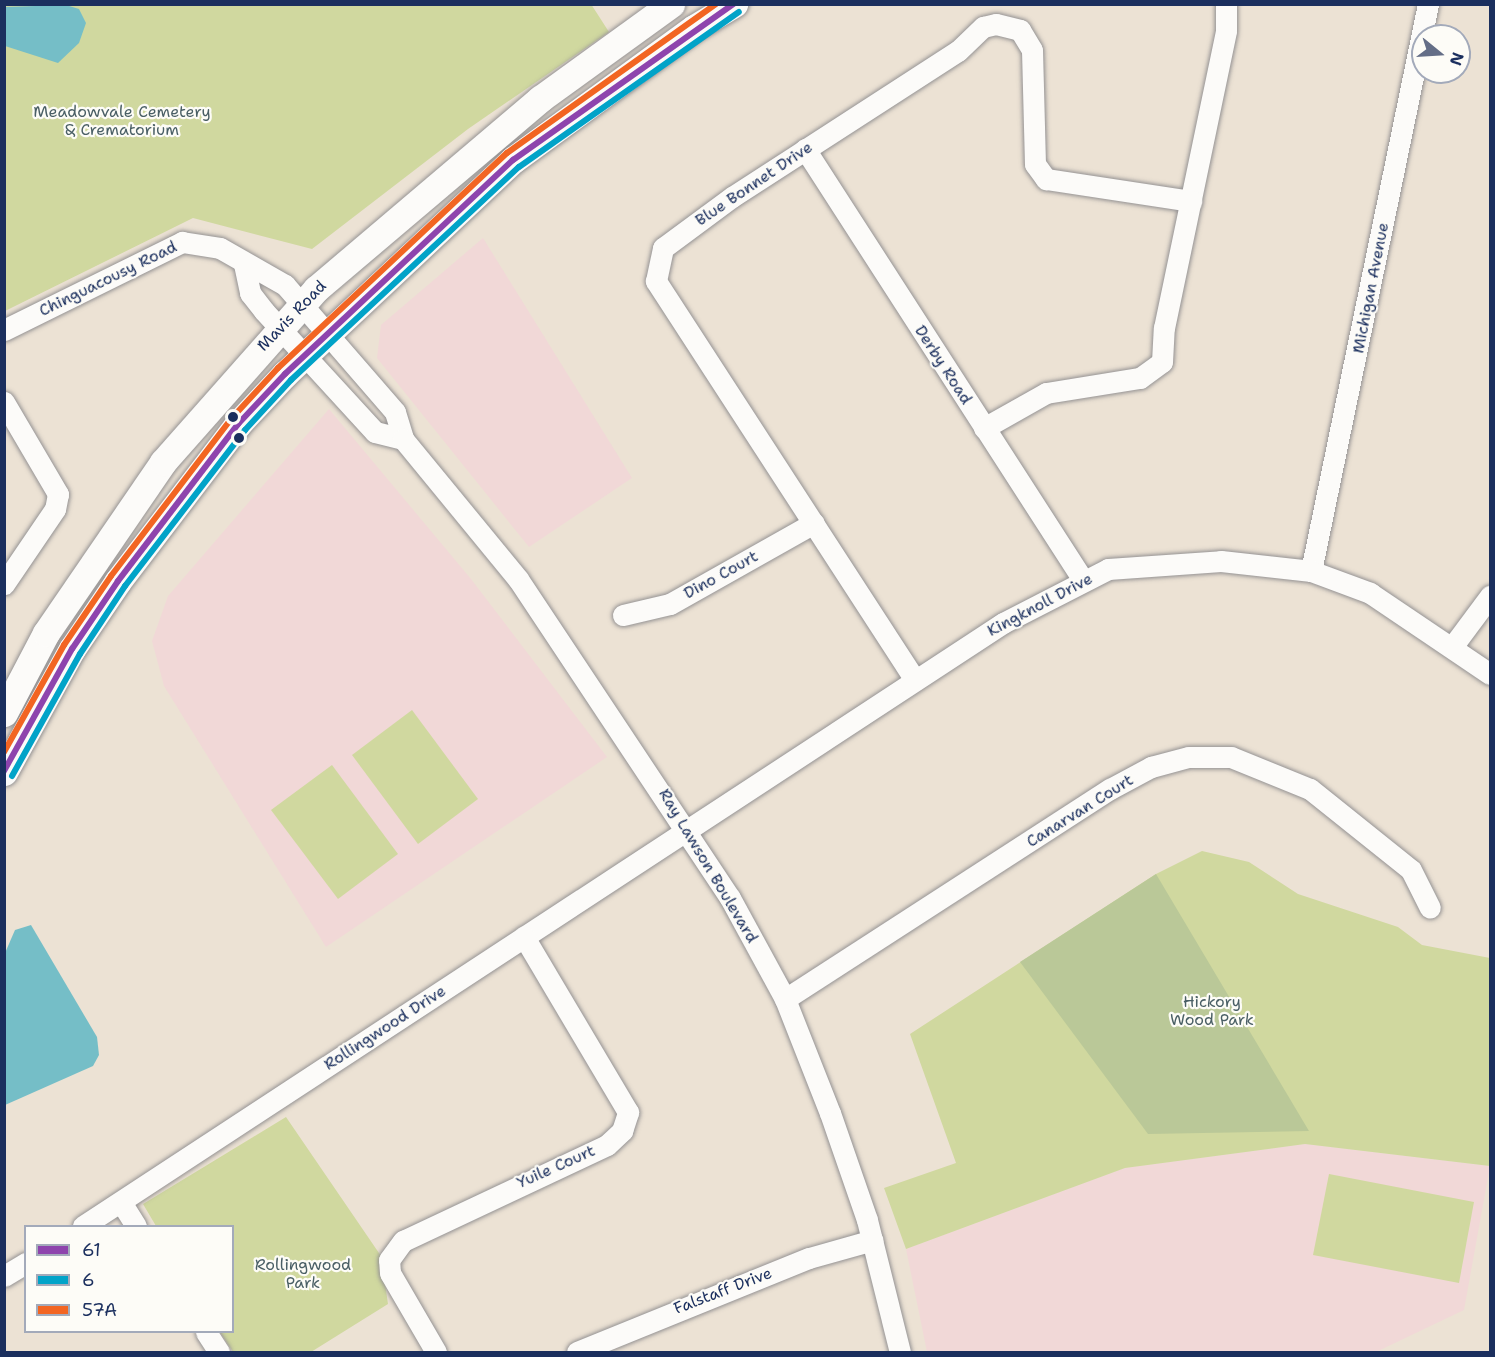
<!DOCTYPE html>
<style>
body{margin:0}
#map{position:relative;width:1495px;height:1357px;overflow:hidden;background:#ece2d4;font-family:"Shantell Sans",sans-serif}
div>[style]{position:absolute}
.built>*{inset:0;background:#f1d8d7}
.green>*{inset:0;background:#d0d89f}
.forest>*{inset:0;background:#bac898}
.water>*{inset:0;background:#75bec7}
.roads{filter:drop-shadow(0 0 2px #949293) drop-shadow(0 0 2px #949293)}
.minor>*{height:21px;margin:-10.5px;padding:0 10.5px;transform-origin:10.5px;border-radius:10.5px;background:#fcfbf9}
.major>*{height:27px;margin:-13.5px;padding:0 13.5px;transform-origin:13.5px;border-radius:13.5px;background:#fcfbf9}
.bus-1>*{height:6px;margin:-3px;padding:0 3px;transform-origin:3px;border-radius:3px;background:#8e44ad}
.bus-2>*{height:6px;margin:-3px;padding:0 3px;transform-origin:3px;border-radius:3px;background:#01a3c8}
.bus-3>*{height:6px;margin:-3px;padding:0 3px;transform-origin:3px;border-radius:3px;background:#f26522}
.dots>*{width:16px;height:16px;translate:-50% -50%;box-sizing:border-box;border:3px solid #fdfcf7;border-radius:50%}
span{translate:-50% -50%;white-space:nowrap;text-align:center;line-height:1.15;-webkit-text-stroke:4.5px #fdfcf7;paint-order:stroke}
.park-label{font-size:16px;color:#4a5f65}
.street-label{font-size:16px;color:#1b2f5e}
.frame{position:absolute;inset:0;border:6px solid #1b2f5e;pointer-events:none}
.legend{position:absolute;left:24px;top:1225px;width:210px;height:108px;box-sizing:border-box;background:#fdfcf7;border:2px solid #a3aaba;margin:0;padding:8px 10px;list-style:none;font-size:18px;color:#1b2f5e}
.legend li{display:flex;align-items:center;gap:12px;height:30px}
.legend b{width:30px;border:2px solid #a3aaba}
.north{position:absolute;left:1411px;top:24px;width:60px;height:60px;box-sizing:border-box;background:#fdfcf7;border:2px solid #a3aaba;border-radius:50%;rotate:108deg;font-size:16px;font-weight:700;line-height:24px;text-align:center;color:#1b2f5e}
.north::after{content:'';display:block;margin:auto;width:21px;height:27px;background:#646e87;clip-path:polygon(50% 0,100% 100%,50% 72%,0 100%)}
</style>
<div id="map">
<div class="built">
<div style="clip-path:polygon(483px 238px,632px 478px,529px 547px,377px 358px,381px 325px)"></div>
<div style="clip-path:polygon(329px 409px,471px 579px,607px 757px,326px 947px,164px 686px,152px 641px,168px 596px)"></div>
<div style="clip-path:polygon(1305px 1144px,1490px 1166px,1464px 1310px,1376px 1352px,927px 1352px,906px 1249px,1125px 1168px)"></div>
</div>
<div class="green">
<div style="clip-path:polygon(591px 4px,609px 32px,468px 129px,312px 249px,193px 218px,5px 311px,5px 5px)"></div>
<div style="clip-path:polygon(412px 710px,478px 799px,418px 844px,352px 755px)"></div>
<div style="clip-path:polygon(332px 765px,398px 854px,338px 899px,271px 810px)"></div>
<div style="clip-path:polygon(1202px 851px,1249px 862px,1298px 894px,1398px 927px,1422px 945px,1490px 958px,1490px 1166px,1305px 1144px,1125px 1168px,906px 1249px,884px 1188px,956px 1163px,910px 1034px,1156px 874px)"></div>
<div style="clip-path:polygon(286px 1117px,381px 1256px,388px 1304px,311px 1352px,233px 1352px,220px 1332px,232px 1332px,232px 1226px,156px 1226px,143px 1204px)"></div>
<div style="clip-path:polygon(1329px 1174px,1474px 1202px,1459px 1283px,1313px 1255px)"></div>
</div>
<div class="forest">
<div style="clip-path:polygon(1156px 874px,1309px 1131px,1148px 1134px,1020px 962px)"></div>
</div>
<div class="water">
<div style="clip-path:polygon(66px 5px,79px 9px,86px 23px,79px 43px,58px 63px,5px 46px,5px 7px)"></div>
<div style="clip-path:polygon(31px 925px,97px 1037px,99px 1055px,93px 1066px,5px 1105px,5px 953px,15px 930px)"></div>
</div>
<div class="roads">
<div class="minor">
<div style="left:805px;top:149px;width:513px;rotate:57.18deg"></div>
<div style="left:244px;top:264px;width:30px;rotate:78deg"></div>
<div style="left:250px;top:293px;width:23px;rotate:52deg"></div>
<div style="left:264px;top:311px;width:164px;rotate:47.5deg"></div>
<div style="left:375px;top:432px;width:29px;rotate:14deg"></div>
<div style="left:4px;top:330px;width:199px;rotate:-26.3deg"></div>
<div style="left:182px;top:242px;width:38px;rotate:9deg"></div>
<div style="left:220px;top:248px;width:75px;rotate:29.6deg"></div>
<div style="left:285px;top:285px;width:168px;rotate:49.1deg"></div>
<div style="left:395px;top:412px;width:28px;rotate:73deg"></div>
<div style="left:403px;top:439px;width:181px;rotate:50.6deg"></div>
<div style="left:518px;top:579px;width:383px;rotate:56.4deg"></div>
<div style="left:730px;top:898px;width:115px;rotate:61.4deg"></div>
<div style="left:785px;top:999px;width:123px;rotate:68.5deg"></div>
<div style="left:830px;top:1113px;width:113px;rotate:70.9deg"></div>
<div style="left:867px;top:1220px;width:136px;rotate:76deg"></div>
<div style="left:4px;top:402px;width:107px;rotate:59.6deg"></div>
<div style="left:58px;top:494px;width:15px;rotate:101deg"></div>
<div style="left:55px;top:509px;width:91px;rotate:124.2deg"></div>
<div style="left:984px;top:428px;width:71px;rotate:-29.4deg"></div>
<div style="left:1046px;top:393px;width:95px;rotate:-9.1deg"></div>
<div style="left:1140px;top:378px;width:27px;rotate:-36deg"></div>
<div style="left:1162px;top:362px;width:34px;rotate:-87deg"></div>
<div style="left:1164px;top:328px;width:304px;rotate:-78.2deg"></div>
<div style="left:1226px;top:30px;width:26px;rotate:-90deg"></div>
<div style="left:1311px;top:571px;width:579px;rotate:-78.34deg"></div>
<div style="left:623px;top:615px;width:48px;rotate:-13.2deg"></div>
<div style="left:670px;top:604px;width:165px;rotate:-29.4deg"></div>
<div style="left:1452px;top:647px;width:64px;rotate:-53.3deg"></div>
<div style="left:915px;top:680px;width:476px;rotate:-123deg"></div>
<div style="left:656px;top:281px;width:34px;rotate:-78deg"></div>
<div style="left:663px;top:248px;width:86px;rotate:-36.5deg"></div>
<div style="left:732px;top:197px;width:269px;rotate:-32.9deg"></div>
<div style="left:958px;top:51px;width:35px;rotate:-44deg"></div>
<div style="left:983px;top:27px;width:13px;rotate:-13deg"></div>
<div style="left:996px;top:24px;width:25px;rotate:14deg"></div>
<div style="left:1020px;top:30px;width:23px;rotate:59deg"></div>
<div style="left:1032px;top:50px;width:114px;rotate:88.5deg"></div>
<div style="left:1035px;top:164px;width:19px;rotate:54deg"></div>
<div style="left:1046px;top:179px;width:147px;rotate:8.6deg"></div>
<div style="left:785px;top:999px;width:387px;rotate:-32.9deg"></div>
<div style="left:1110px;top:789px;width:47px;rotate:-28.2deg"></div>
<div style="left:1151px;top:767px;width:39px;rotate:-15deg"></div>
<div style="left:1189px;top:757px;width:42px"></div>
<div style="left:1231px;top:757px;width:85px;rotate:22.1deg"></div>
<div style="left:1310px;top:789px;width:129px;rotate:38.7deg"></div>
<div style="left:1411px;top:870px;width:42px;rotate:63.4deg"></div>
<div style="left:121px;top:1202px;width:28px;rotate:58deg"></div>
<div style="left:83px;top:1226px;width:1100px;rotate:-33.24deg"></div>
<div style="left:1003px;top:623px;width:118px;rotate:-27.2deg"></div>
<div style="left:1108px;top:569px;width:113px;rotate:-4deg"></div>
<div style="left:1221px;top:561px;width:91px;rotate:6.3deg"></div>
<div style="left:1311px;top:571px;width:63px;rotate:20.4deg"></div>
<div style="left:1370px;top:593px;width:145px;rotate:34deg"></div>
<div style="left:4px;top:1276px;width:26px;rotate:-31deg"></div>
<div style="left:206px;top:1332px;width:24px;rotate:57deg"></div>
<div style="left:436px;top:1352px;width:91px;rotate:-120.2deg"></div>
<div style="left:390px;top:1273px;width:13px;rotate:-94deg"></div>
<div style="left:389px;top:1260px;width:24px;rotate:-54deg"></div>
<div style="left:403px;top:1241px;width:225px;rotate:-25.2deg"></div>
<div style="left:607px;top:1145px;width:21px;rotate:-43deg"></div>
<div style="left:622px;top:1131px;width:20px;rotate:-72deg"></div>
<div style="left:628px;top:1112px;width:204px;rotate:-120.7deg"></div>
<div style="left:577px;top:1352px;width:250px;rotate:-22.1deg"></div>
<div style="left:809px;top:1258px;width:66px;rotate:-15.7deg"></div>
</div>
<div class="major">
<div style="left:4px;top:713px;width:90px;rotate:-62.3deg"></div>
<div style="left:46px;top:633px;width:207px;rotate:-55.6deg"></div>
<div style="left:163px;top:462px;width:231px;rotate:-48.5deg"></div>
<div style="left:316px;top:289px;width:294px;rotate:-40.3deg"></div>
<div style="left:540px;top:99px;width:162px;rotate:-35.9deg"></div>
<div style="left:4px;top:772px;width:141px;rotate:-61.1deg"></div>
<div style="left:72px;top:649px;width:82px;rotate:-55.9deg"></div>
<div style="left:118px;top:581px;width:198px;rotate:-52.6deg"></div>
<div style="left:238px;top:424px;width:69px;rotate:-46.8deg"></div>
<div style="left:285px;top:374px;width:313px;rotate:-43.2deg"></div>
<div style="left:513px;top:160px;width:224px;rotate:-36.1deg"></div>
<div style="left:694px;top:28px;width:47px;rotate:-31deg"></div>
</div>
</div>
<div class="bus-1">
<div style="left:4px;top:771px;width:140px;rotate:-60.9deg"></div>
<div style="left:72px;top:649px;width:82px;rotate:-55.9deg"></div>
<div style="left:118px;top:581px;width:198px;rotate:-52.6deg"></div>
<div style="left:238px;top:424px;width:69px;rotate:-46.8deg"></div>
<div style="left:285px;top:374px;width:313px;rotate:-43.2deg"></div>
<div style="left:513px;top:160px;width:270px;rotate:-35.3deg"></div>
</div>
<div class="bus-2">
<div style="left:12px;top:776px;width:140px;rotate:-60.9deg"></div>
<div style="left:80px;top:654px;width:82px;rotate:-56.5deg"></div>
<div style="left:125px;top:586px;width:197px;rotate:-52.4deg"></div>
<div style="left:245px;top:430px;width:68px;rotate:-47.4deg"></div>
<div style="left:291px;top:380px;width:312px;rotate:-43.1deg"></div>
<div style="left:519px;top:167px;width:269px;rotate:-35.2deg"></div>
</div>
<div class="bus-3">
<div style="left:4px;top:752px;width:123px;rotate:-60.7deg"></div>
<div style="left:64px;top:645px;width:83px;rotate:-55.7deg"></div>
<div style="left:111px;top:576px;width:198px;rotate:-52.6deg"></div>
<div style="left:231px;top:419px;width:69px;rotate:-47.3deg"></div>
<div style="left:278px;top:368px;width:314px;rotate:-43.2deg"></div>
<div style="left:507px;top:153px;width:257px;rotate:-35.5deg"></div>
</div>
<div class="dots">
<div style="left:233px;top:417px;background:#1b2f5e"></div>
<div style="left:239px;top:438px;background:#1b2f5e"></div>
</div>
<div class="park-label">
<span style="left:122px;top:121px">Meadowvale Cemetery<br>&amp; Crematorium</span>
<span style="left:1212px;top:1011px">Hickory<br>Wood Park</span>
<span style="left:303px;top:1274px">Rollingwood<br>Park</span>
</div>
<div class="street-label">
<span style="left:754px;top:184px;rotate:-34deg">Blue Bonnet Drive</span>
<span style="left:108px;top:279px;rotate:-26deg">Chinguacousy Road</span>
<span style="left:1371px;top:288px;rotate:-79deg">Michigan Avenue</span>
<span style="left:292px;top:316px;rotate:-46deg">Mavis Road</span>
<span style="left:943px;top:365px;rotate:57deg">Derby Road</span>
<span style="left:721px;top:575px;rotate:-29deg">Dino Court</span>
<span style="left:1040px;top:605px;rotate:-28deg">Kingknoll Drive</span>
<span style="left:1080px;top:811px;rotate:-32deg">Canarvan Court</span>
<span style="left:708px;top:866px;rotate:59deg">Ray Lawson Boulevard</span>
<span style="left:385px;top:1028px;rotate:-33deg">Rollingwood Drive</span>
<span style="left:556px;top:1167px;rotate:-24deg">Yuile Court</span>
<span style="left:723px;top:1291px;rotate:-21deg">Falstaff Drive</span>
</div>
<div class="frame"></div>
<ul class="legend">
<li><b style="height:8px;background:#8e44ad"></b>61</li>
<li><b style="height:8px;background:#01a3c8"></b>6</li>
<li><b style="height:8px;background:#f26522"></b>57A</li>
</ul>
<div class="north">N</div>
</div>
